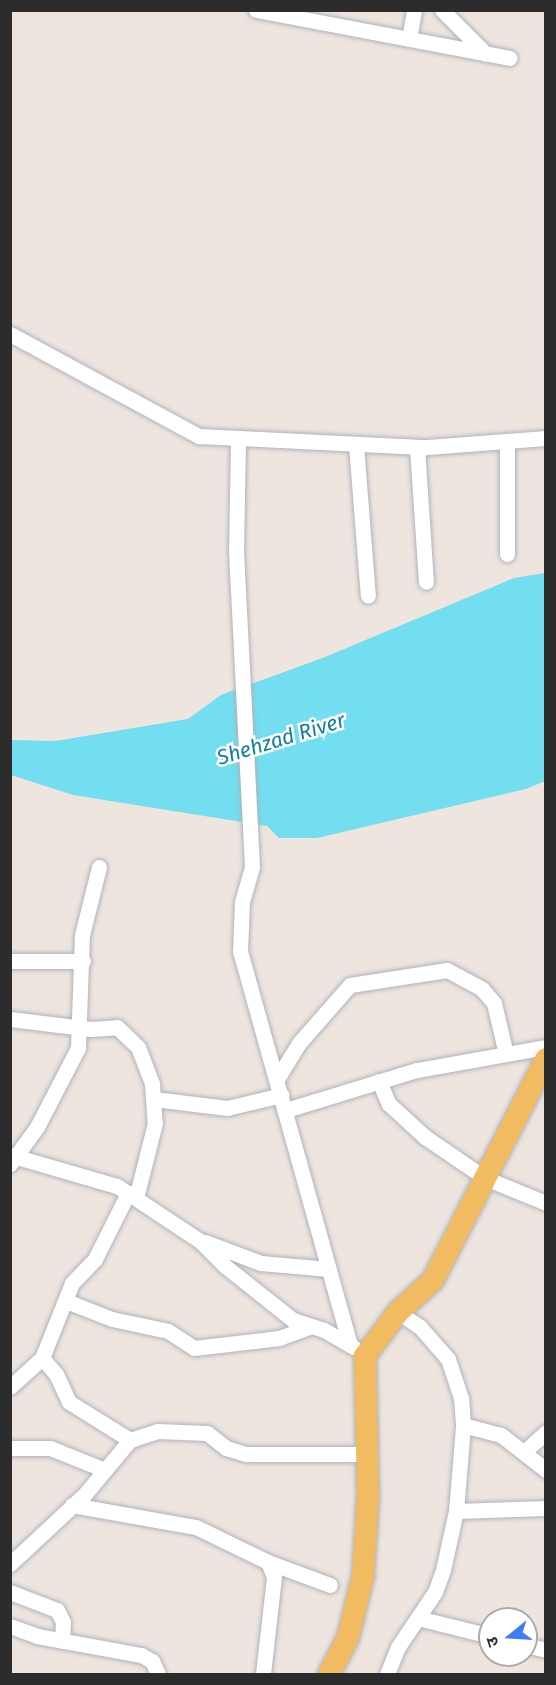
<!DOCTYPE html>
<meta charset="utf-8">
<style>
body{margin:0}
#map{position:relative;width:556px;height:1685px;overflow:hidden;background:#eee5df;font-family:"Fira Sans","Noto Sans Devanagari",sans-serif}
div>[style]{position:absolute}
.water>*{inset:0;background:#72deef}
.roads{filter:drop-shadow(0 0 2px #afb3bc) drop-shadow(0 0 2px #afb3bc)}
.minor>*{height:15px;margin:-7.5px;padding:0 7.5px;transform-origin:7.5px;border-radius:7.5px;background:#fff}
.primary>*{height:22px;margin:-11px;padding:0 11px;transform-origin:11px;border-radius:11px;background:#f1bb61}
span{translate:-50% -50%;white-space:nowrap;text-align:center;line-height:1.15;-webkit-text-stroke:5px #fff;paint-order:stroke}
.water-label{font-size:21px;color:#0e809e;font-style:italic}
.frame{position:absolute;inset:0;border:12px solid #2c2c2c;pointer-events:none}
.north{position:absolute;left:478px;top:1607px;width:60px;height:60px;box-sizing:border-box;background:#fff;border:2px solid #ababab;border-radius:50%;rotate:252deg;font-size:16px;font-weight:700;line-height:24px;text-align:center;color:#2c2c2c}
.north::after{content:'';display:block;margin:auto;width:21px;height:27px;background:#407bf9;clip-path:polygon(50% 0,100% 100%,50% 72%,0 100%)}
</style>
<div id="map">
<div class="water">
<div style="clip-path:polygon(545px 573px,545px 781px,526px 789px,317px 838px,279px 838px,267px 826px,73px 795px,11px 775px,11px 740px,55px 741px,188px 719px,221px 695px,325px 657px,514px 578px)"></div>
</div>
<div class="roads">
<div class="minor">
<div style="left:256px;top:10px;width:258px;rotate:10.7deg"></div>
<div style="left:442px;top:10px;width:62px;rotate:45deg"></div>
<div style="left:409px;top:39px;width:29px;rotate:-80deg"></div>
<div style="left:10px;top:334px;width:215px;rotate:28.4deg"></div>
<div style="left:199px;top:436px;width:228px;rotate:2.8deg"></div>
<div style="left:427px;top:447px;width:119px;rotate:-4.3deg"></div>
<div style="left:238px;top:440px;width:111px;rotate:91deg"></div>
<div style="left:236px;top:551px;width:316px;rotate:87.1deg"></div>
<div style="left:252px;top:867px;width:36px;rotate:106deg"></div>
<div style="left:242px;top:902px;width:49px;rotate:92.3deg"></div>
<div style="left:240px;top:951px;width:409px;rotate:74.4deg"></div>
<div style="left:356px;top:445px;width:151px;rotate:85.5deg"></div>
<div style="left:417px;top:447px;width:135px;rotate:86.2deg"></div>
<div style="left:507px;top:554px;width:112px;rotate:-90deg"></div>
<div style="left:10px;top:961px;width:73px"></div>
<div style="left:10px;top:1019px;width:82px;rotate:7deg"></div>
<div style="left:91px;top:1029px;width:26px;rotate:-4deg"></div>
<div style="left:117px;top:1027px;width:29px;rotate:44deg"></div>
<div style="left:138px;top:1047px;width:40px;rotate:69deg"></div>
<div style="left:152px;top:1084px;width:39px;rotate:86deg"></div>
<div style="left:155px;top:1123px;width:77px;rotate:104.2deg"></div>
<div style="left:277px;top:1079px;width:42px;rotate:-58.6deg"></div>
<div style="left:299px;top:1043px;width:77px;rotate:-48.7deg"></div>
<div style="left:350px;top:985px;width:98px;rotate:-8.8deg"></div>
<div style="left:447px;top:970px;width:40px;rotate:28deg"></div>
<div style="left:482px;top:989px;width:18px;rotate:49deg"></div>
<div style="left:494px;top:1003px;width:52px;rotate:76.8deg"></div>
<div style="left:379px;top:1081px;width:25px;rotate:67deg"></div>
<div style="left:389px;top:1104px;width:49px;rotate:42.5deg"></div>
<div style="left:425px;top:1137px;width:73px;rotate:34.3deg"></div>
<div style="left:485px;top:1178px;width:66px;rotate:22.3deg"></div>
<div style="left:154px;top:1099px;width:74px;rotate:7deg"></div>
<div style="left:227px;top:1108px;width:56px;rotate:-13.5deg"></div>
<div style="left:286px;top:1110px;width:137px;rotate:-17deg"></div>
<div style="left:417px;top:1070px;width:131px;rotate:-10.1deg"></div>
<div style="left:10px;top:1155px;width:111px;rotate:16.2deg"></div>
<div style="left:117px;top:1186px;width:100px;rotate:33.5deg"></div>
<div style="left:200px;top:1241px;width:35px;rotate:45deg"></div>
<div style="left:225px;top:1266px;width:87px;rotate:38.5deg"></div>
<div style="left:293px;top:1320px;width:33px;rotate:18deg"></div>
<div style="left:324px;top:1330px;width:34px;rotate:30deg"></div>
<div style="left:10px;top:1164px;width:46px;rotate:-53.9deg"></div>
<div style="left:37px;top:1127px;width:89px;rotate:-62.6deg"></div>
<div style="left:78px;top:1048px;width:113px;rotate:-88deg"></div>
<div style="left:82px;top:935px;width:70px;rotate:-76deg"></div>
<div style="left:205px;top:1242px;width:60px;rotate:20.6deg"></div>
<div style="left:261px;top:1263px;width:68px;rotate:5deg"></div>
<div style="left:66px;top:1301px;width:49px;rotate:21.4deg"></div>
<div style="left:112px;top:1319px;width:57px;rotate:12.1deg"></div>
<div style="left:168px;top:1331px;width:31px;rotate:33deg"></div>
<div style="left:194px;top:1348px;width:86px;rotate:-6.7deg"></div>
<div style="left:279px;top:1338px;width:32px;rotate:-20deg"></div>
<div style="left:42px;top:1358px;width:21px;rotate:49deg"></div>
<div style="left:56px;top:1374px;width:31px;rotate:65deg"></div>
<div style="left:69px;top:1402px;width:72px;rotate:31.9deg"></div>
<div style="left:10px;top:1387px;width:43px;rotate:-42.2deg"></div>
<div style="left:42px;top:1358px;width:81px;rotate:-68.2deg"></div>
<div style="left:72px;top:1283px;width:33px;rotate:-46deg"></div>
<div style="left:95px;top:1259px;width:74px;rotate:-63.4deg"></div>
<div style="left:463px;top:1425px;width:39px;rotate:15deg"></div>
<div style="left:501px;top:1435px;width:57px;rotate:37.9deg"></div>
<div style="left:10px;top:1448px;width:40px"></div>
<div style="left:50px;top:1448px;width:59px;rotate:21.8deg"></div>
<div style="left:525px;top:1451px;width:28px;rotate:-42deg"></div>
<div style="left:72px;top:1505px;width:126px;rotate:10.1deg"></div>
<div style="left:196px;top:1527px;width:80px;rotate:25.9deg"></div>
<div style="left:268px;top:1562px;width:16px;rotate:68deg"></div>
<div style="left:274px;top:1577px;width:98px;rotate:96.5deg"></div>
<div style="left:456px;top:1511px;width:90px;rotate:-1.9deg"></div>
<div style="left:268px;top:1562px;width:66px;rotate:20.4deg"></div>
<div style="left:10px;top:1564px;width:103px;rotate:-43deg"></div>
<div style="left:85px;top:1494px;width:70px;rotate:-50.2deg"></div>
<div style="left:130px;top:1440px;width:28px;rotate:-18deg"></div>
<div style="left:157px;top:1431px;width:50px;rotate:2.3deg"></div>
<div style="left:207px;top:1433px;width:24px;rotate:38deg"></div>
<div style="left:226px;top:1448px;width:21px;rotate:17deg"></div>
<div style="left:246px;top:1454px;width:121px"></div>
<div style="left:10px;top:1592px;width:50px;rotate:21deg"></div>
<div style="left:57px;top:1610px;width:13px;rotate:63deg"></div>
<div style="left:63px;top:1622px;width:19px;rotate:93deg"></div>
<div style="left:418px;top:1618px;width:74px;rotate:14deg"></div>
<div style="left:10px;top:1626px;width:29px;rotate:20deg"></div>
<div style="left:37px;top:1636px;width:106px;rotate:10.4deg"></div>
<div style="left:141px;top:1655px;width:13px;rotate:29deg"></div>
<div style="left:152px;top:1661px;width:14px;rotate:65deg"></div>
<div style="left:526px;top:1645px;width:21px;rotate:14deg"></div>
<div style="left:387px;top:1674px;width:29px;rotate:-68deg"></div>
<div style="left:398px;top:1647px;width:66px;rotate:-56.1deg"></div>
<div style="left:435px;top:1592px;width:23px;rotate:-70deg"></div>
<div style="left:443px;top:1570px;width:60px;rotate:-77.6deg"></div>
<div style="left:456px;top:1511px;width:86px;rotate:-85.3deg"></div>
<div style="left:463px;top:1425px;width:27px;rotate:-94deg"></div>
<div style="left:461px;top:1398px;width:41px;rotate:-108.4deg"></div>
<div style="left:448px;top:1359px;width:43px;rotate:-131.2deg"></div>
<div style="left:420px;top:1327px;width:27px;rotate:-146deg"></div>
</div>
<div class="primary">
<div style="left:329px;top:1674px;width:41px;rotate:-62.2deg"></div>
<div style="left:348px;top:1638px;width:64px;rotate:-76.4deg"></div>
<div style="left:363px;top:1576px;width:79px;rotate:-86.4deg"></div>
<div style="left:368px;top:1497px;width:141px;rotate:-91.2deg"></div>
<div style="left:365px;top:1356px;width:55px;rotate:-53.1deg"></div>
<div style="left:398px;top:1312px;width:47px;rotate:-42.4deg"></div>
<div style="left:433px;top:1280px;width:248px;rotate:-62.9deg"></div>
</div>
</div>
<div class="water-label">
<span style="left:281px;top:739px;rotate:-17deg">Shehzad River</span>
</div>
<div class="frame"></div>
<div class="north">उ</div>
</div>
